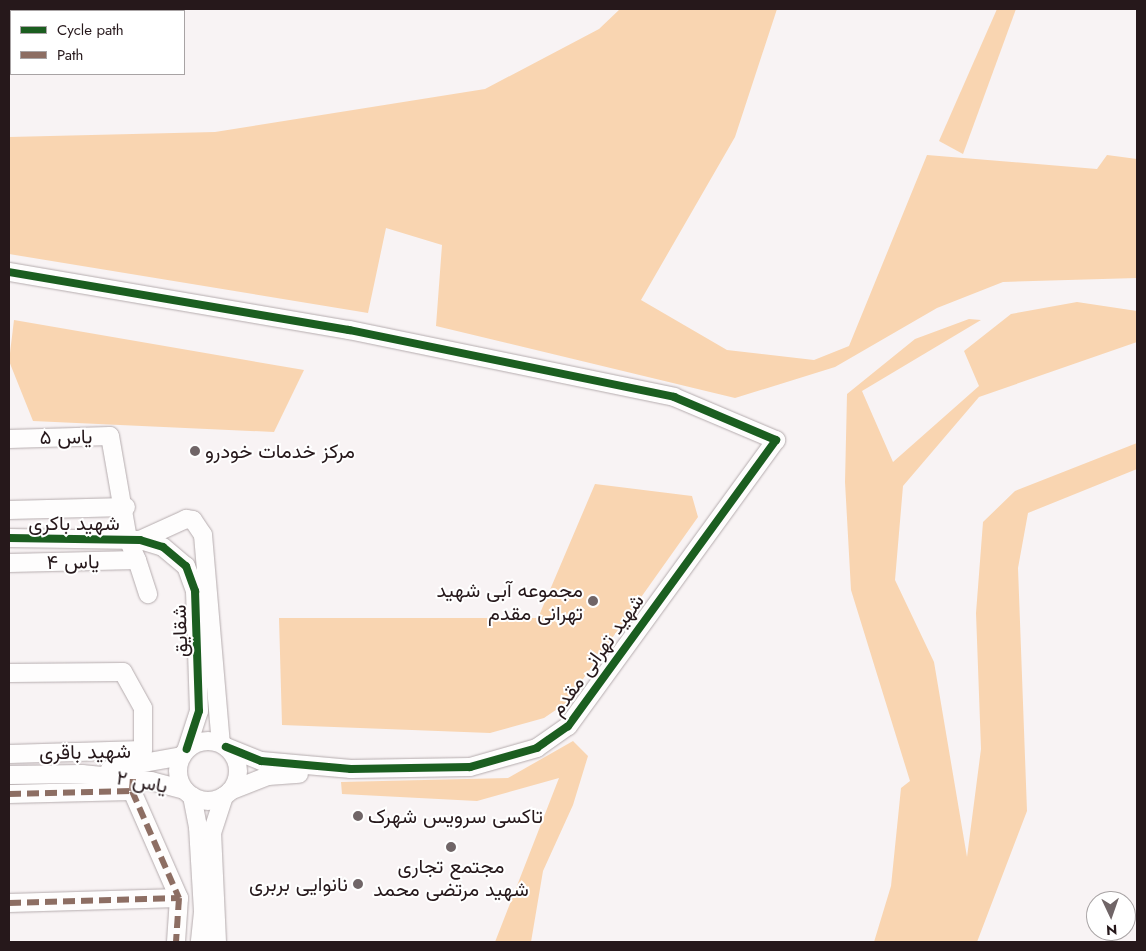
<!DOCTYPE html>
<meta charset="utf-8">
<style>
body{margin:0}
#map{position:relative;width:1146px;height:951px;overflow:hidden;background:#f8f3f4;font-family:Jost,Vazirmatn,sans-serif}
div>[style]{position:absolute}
.green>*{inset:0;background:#f9d5b1}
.roads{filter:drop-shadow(0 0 1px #b5acae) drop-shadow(0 0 1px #b5acae)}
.minor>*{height:18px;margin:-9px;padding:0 9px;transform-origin:9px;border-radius:9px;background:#fefdfd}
.minor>.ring{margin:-9px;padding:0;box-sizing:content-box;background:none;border:18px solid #fefdfd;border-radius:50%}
.quiet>*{height:6px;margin-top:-3px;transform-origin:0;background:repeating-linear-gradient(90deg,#8d6e63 0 12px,transparent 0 18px)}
.cycleway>*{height:8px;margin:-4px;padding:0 4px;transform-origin:4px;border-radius:4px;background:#1b5e20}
.dots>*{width:14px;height:14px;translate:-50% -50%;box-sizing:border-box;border:2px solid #fff;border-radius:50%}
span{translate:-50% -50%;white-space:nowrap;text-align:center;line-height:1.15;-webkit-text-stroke:4px #fff;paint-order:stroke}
.street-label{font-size:20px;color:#26181b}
.poi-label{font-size:20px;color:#26181b}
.left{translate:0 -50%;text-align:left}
.right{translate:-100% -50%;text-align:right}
.frame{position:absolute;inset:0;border:10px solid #26181b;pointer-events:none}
.legend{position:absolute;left:10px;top:10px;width:175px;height:65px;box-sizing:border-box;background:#fff;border:1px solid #a8a3a4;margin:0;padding:6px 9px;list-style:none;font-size:15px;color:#26181b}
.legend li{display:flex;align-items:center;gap:10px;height:25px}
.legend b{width:25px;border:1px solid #a8a3a4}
.north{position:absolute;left:1086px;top:891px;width:50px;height:50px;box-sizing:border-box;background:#fff;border:1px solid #a8a3a4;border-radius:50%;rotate:177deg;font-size:14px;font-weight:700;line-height:20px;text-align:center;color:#26181b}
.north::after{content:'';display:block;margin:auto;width:18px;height:22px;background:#706567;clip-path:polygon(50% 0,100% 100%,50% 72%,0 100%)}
</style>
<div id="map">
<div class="green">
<div style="clip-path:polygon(620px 9px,777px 9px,735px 137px,641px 300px,727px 350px,814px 360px,849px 346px,927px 155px,1097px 169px,1107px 155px,1137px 159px,1137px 278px,1003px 282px,937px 308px,835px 367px,735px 398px,436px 326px,442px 245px,386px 228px,368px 313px,9px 254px,9px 137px,215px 132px,485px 89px,599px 29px)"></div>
<div style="clip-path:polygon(997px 9px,1016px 9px,963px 154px,939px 141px)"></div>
<div style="clip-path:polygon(1077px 302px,1137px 311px,1137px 342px,979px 397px,903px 486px,895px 580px,934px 662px,967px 857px,981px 749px,976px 613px,983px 522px,1015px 491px,1137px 443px,1137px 469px,1028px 513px,1018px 568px,1027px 811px,977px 942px,874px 942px,891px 886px,901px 788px,910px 781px,851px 590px,845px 482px,847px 394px,915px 339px,969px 319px,981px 320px,862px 391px,893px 462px,979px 386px,964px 351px,1011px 314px)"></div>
<div style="clip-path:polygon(14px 320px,304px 370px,274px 432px,33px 421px,9px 361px)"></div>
<div style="clip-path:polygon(595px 484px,692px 496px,698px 517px,566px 703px,544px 718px,490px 733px,282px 725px,279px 618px,538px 618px)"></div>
<div style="clip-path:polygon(573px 741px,588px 756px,573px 805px,543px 871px,531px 942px,495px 942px,559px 778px,477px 801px,342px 794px,341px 782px,508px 778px)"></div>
</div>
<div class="roads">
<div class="minor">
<div style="left:9px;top:272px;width:345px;rotate:9.7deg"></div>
<div style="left:349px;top:330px;width:332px;rotate:11.6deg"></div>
<div style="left:674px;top:397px;width:111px;rotate:22.9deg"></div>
<div style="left:776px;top:440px;width:354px;rotate:126deg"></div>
<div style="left:568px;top:726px;width:38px;rotate:145deg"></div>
<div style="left:537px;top:748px;width:70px;rotate:164.2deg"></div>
<div style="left:470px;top:767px;width:119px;rotate:179deg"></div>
<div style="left:351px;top:769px;width:90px;rotate:-174.9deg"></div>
<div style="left:261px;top:761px;width:38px;rotate:-158deg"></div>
<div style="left:9px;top:439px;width:101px;rotate:-1.7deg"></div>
<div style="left:110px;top:436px;width:105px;rotate:80.1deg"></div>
<div style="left:128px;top:539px;width:23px;rotate:67deg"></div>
<div style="left:9px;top:510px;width:117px;rotate:-1.5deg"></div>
<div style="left:9px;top:538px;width:131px;rotate:0.9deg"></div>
<div style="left:140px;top:540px;width:24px;rotate:17deg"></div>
<div style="left:163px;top:547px;width:30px;rotate:40deg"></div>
<div style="left:186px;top:566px;width:27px;rotate:70deg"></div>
<div style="left:195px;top:591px;width:120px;rotate:88.1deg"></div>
<div style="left:199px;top:711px;width:40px;rotate:108deg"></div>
<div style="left:140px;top:540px;width:51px;rotate:-24.5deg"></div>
<div style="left:186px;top:519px;width:7px;rotate:8deg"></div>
<div style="left:193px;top:520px;width:18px;rotate:56deg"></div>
<div style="left:203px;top:535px;width:209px;rotate:85.1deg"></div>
<div style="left:9px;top:563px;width:128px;rotate:-1.3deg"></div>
<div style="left:137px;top:560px;width:36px;rotate:72deg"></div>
<div style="left:9px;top:673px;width:114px;rotate:-0.5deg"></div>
<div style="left:123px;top:672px;width:41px;rotate:60.9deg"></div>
<div style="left:143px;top:708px;width:42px;rotate:90deg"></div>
<div style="left:143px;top:750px;width:134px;rotate:178.3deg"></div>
<div class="ring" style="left:178px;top:741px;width:42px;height:42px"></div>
<div style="left:110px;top:769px;width:73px;rotate:-10.2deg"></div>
<div style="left:9px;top:775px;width:73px;rotate:-0.8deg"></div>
<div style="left:82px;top:774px;width:69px;rotate:5.8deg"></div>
<div style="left:151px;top:781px;width:35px;rotate:15deg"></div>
<div style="left:230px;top:791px;width:41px;rotate:-21.5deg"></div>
<div style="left:268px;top:776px;width:31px;rotate:-4deg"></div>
<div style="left:9px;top:794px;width:123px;rotate:-1.4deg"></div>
<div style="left:132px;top:791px;width:117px;rotate:66.3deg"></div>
<div style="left:192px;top:796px;width:32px;rotate:79deg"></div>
<div style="left:198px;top:827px;width:85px;rotate:86.6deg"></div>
<div style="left:203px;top:912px;width:30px;rotate:96deg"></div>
<div style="left:9px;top:903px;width:170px;rotate:-1.7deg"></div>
<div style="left:179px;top:898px;width:44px;rotate:93.9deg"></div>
<div style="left:217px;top:942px;width:109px;rotate:-92.6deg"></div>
<div style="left:212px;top:833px;width:39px;rotate:-72deg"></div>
</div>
</div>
<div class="quiet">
<div style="left:132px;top:791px;width:13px;rotate:-86deg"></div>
<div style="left:9px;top:794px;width:123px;rotate:-1.4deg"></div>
<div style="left:132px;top:791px;width:117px;rotate:66.3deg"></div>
<div style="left:9px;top:903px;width:170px;rotate:-1.7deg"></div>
<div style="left:179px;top:898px;width:44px;rotate:93.9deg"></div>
</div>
<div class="cycleway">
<div style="left:9px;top:272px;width:345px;rotate:9.7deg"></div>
<div style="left:349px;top:330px;width:332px;rotate:11.6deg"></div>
<div style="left:674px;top:397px;width:111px;rotate:22.9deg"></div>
<div style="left:776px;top:440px;width:354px;rotate:126deg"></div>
<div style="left:568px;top:726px;width:38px;rotate:145deg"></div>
<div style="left:537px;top:748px;width:70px;rotate:164.2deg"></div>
<div style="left:470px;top:767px;width:119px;rotate:179deg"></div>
<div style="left:351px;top:769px;width:90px;rotate:-174.9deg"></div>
<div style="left:261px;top:761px;width:38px;rotate:-158deg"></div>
<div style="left:9px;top:538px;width:131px;rotate:0.9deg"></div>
<div style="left:140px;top:540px;width:24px;rotate:17deg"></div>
<div style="left:163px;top:547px;width:30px;rotate:40deg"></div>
<div style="left:186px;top:566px;width:27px;rotate:70deg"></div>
<div style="left:195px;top:591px;width:120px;rotate:88.1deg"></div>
<div style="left:199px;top:711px;width:40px;rotate:108deg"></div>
</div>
<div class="dots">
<div style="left:195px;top:451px;background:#706567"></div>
<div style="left:593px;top:601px;background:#706567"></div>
<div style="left:358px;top:816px;background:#706567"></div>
<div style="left:451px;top:847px;background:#706567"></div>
<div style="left:358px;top:884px;background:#706567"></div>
</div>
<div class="street-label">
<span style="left:66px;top:437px;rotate:-1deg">یاس ۵</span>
<span style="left:74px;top:523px">شهید باکری</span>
<span style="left:73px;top:562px;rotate:-1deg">یاس ۴</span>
<span style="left:180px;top:631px;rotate:-92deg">شقایق</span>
<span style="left:597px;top:655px;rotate:-54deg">شهید تهرانی مقدم</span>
<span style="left:85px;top:752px;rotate:-1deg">شهید باقری</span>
<span style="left:142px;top:782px;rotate:10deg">یاس ۲</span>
</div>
<div class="poi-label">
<span class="left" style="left:205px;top:451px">مرکز خدمات خودرو</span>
<span class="right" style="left:583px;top:602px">مجموعه آبی شهید<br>تهرانی مقدم</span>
<span class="left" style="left:368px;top:816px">تاکسی سرویس شهرک</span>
<span style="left:451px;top:878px">مجتمع تجاری<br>شهید مرتضی محمد</span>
<span class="right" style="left:348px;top:884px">نانوایی بربری</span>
</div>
<div class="frame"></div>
<ul class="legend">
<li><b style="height:6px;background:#1b5e20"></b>Cycle path</li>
<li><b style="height:6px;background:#8d6e63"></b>Path</li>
</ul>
<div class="north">N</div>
</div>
